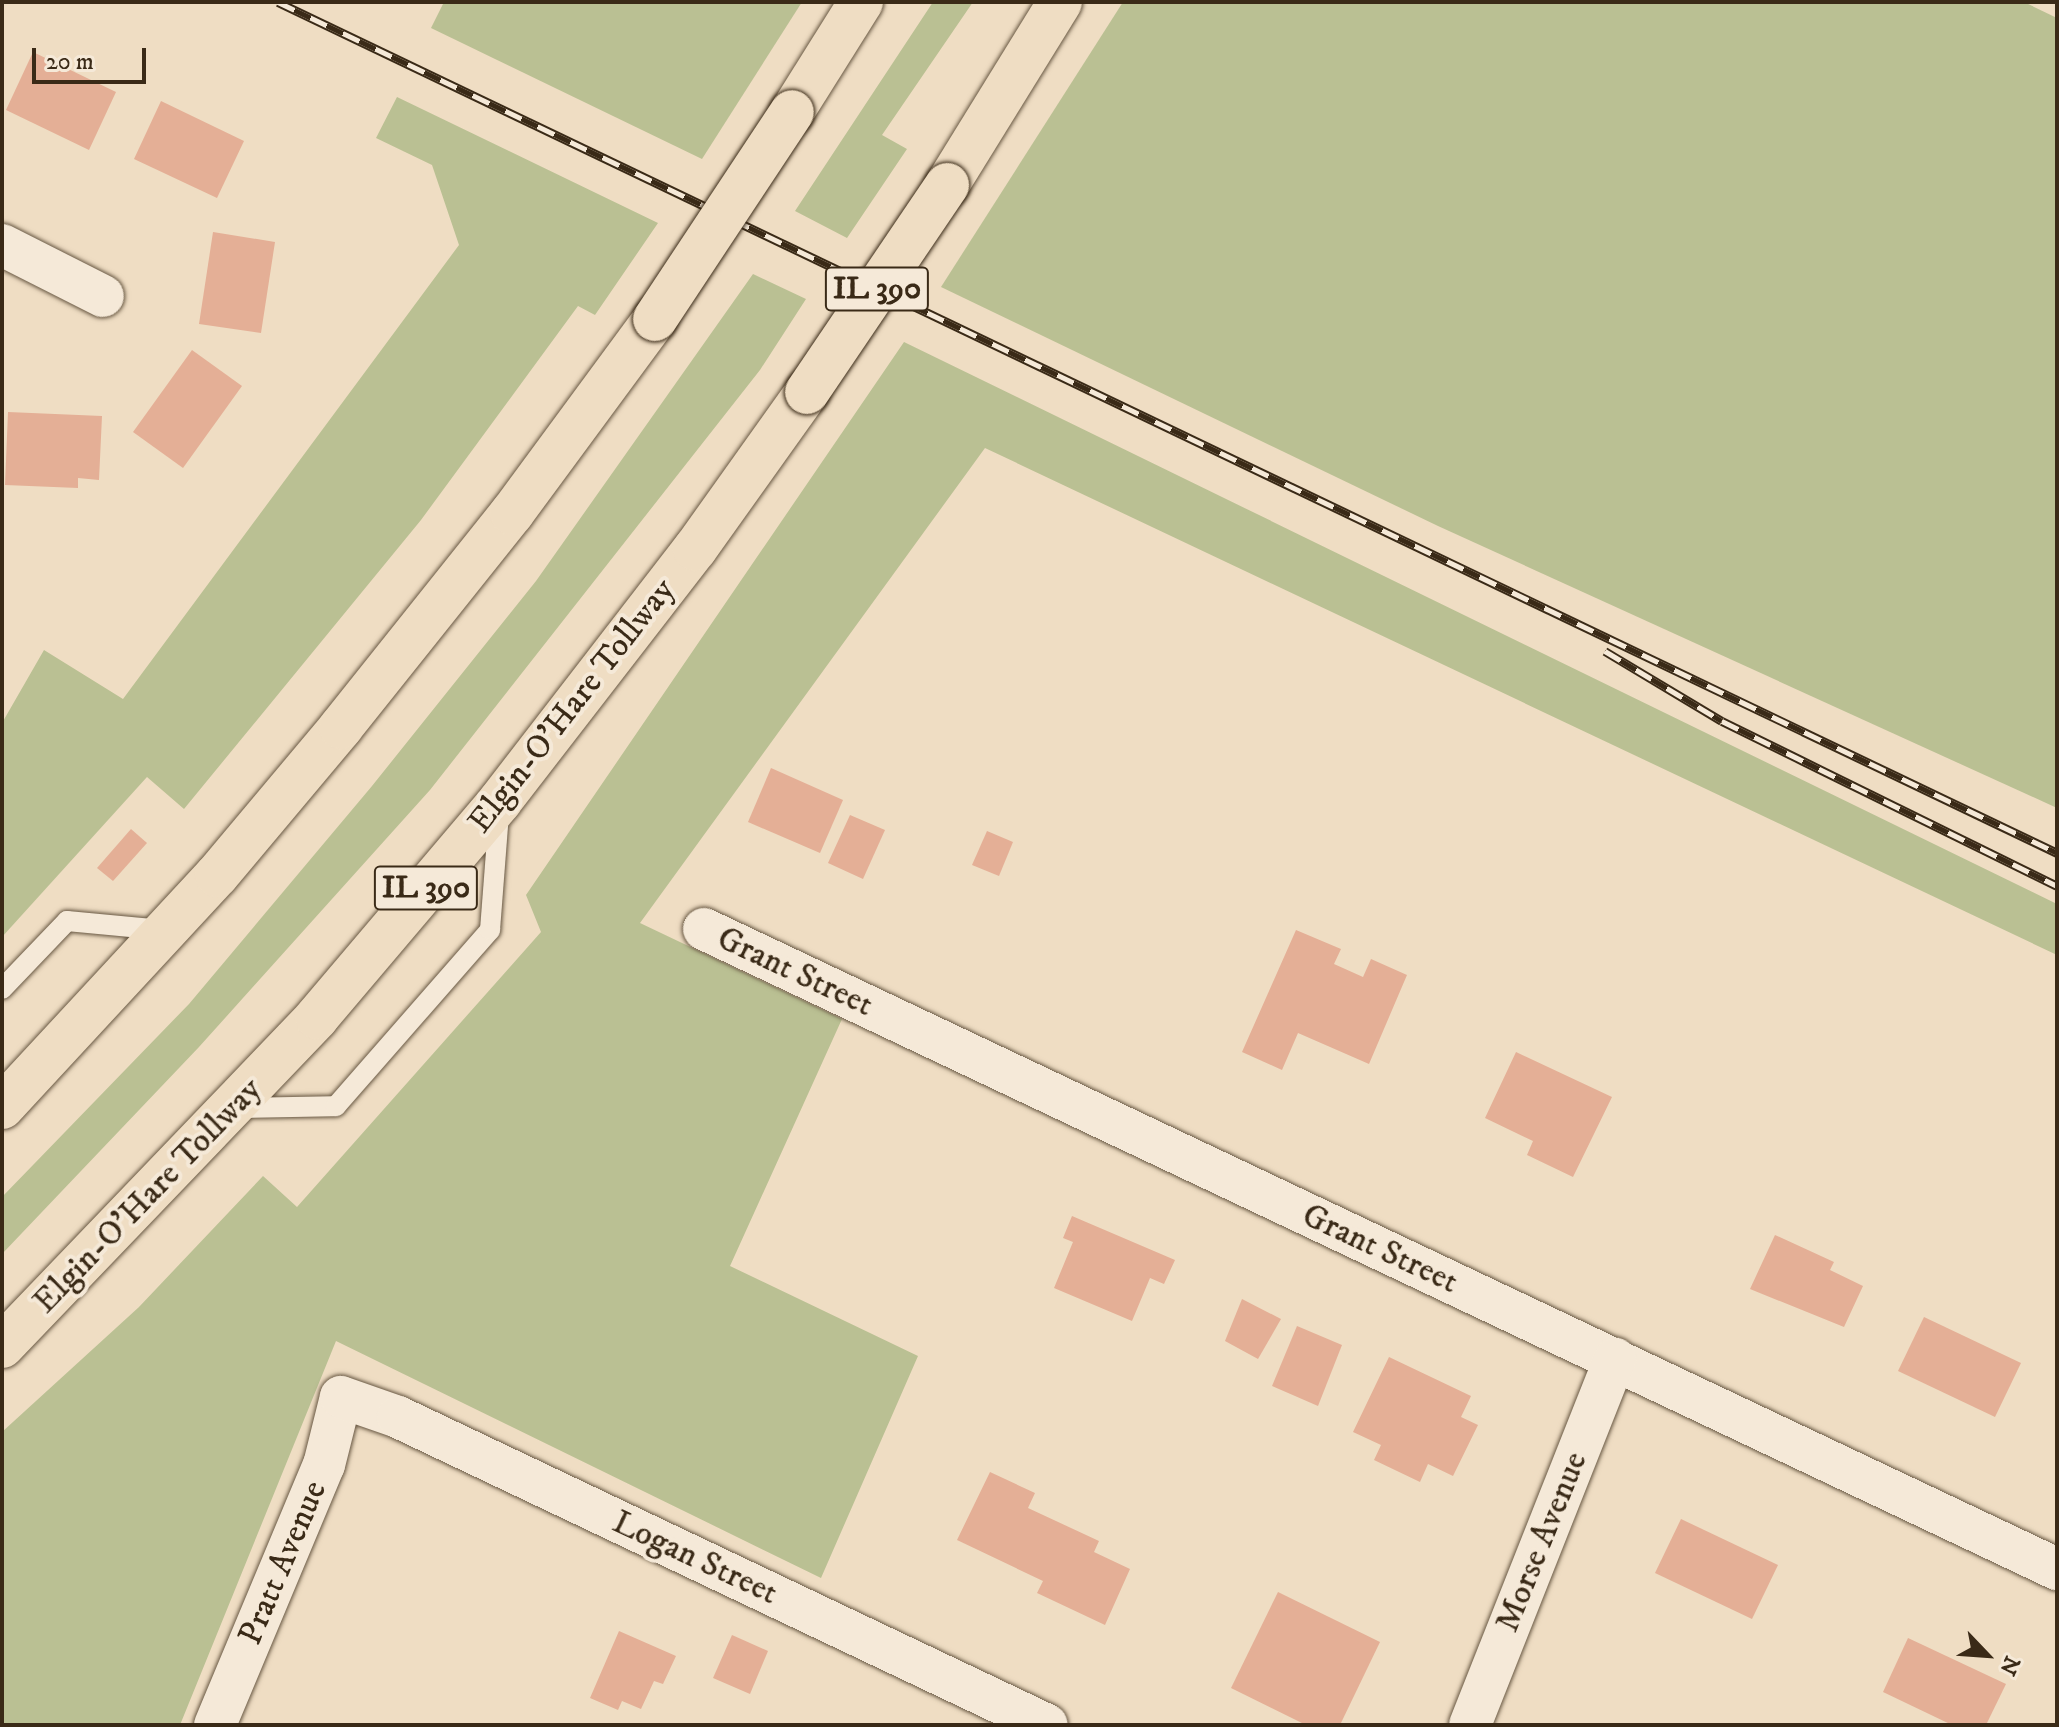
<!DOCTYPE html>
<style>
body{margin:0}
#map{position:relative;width:2059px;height:1727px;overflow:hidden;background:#efddc3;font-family:"IM FELL DW Pica",serif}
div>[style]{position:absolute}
.green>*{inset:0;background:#bac093}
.building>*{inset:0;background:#e4af96}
.roads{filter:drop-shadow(0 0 2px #675742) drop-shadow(0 0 2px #675742)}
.lane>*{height:20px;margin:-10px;padding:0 10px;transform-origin:10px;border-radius:10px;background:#f5e9d8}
.street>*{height:42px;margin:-21px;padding:0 21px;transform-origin:21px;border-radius:21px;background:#f5e9d8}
.highway>*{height:44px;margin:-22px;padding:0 22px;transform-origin:22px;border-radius:22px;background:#efddc3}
.rail>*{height:9px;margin-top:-4.5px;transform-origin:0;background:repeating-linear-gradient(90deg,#f5e9d8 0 18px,#3a2a17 0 36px);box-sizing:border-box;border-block:2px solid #3a2a17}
.bridges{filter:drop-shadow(0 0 2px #3a2a17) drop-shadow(0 0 2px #3a2a17)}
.highway-bridge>*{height:44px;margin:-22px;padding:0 22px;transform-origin:22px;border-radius:22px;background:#efddc3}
span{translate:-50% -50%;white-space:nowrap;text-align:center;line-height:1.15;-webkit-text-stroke:8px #f5e9d8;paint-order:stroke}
.shield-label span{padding:2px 6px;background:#f5e9d8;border:2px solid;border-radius:6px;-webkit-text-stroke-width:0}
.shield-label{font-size:32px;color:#3a2a17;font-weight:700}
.street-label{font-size:34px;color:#3a2a17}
.frame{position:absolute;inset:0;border:4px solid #3a2a17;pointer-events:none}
.north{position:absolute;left:1947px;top:1615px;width:80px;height:80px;-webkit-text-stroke:6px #f5e9d8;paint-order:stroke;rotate:115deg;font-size:22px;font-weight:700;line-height:32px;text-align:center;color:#3a2a17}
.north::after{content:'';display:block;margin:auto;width:28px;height:36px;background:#3a2a17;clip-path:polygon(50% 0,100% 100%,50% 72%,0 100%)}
.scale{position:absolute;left:32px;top:48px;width:114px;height:36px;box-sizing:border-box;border:4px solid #3a2a17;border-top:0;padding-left:10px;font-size:24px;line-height:28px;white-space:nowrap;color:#3a2a17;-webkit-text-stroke:6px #f5e9d8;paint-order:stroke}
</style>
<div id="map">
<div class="green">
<div style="clip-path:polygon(444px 2px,802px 2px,702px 159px,431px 28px)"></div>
<div style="clip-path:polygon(933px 2px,973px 2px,882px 135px,907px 149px,847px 238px,795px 211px)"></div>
<div style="clip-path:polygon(1123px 2px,2024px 2px,2057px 18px,2057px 808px,1438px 526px,941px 287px)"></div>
<div style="clip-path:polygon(397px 97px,658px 223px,595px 315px,578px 306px,421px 520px,184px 809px,147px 777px,2px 937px,2px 723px,44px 650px,123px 699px,459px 245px,432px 165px,376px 138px)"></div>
<div style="clip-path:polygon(753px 274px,806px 299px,760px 370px,430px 790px,199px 1047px,2px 1254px,2px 1197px,189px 1004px,372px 786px,536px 581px)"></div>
<div style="clip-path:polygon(904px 342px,2057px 904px,2057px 955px,985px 448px,640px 923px,842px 1019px,730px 1266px,918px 1356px,821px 1578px,336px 1341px,180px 1725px,2px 1725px,2px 1432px,139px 1307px,263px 1176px,297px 1207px,541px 932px,526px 895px)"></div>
</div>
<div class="building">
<div style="clip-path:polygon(33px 52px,116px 92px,89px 150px,6px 110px)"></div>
<div style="clip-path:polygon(161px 101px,244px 141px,217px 198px,134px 159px)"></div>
<div style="clip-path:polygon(213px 232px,275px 242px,261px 333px,199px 324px)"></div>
<div style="clip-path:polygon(192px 350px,242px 386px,183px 468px,133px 432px)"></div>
<div style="clip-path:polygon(8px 412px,102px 416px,99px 480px,78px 478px,78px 488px,5px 485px)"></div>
<div style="clip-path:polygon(771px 768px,843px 800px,820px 853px,748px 822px)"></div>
<div style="clip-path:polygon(850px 815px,885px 830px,863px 879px,828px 863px)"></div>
<div style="clip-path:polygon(131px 829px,147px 843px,113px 881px,97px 868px)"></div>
<div style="clip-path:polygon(987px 831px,1013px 842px,999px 876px,972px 865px)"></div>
<div style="clip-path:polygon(1296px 930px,1341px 949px,1334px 964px,1363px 977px,1371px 959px,1407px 975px,1369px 1064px,1298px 1033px,1282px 1070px,1242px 1052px)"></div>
<div style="clip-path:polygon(1516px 1052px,1612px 1097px,1573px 1177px,1527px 1155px,1533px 1141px,1485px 1118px)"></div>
<div style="clip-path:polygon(1072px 1216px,1175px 1260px,1164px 1284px,1150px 1278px,1132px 1321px,1054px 1288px,1073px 1242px,1063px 1238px)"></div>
<div style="clip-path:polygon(1775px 1235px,1834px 1262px,1830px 1270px,1863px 1286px,1844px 1327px,1750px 1289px)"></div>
<div style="clip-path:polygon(1242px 1299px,1281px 1319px,1258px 1359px,1225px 1341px)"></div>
<div style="clip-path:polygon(1924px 1317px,2021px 1363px,1995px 1417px,1898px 1371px)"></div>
<div style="clip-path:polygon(1297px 1326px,1342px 1345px,1318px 1406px,1272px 1386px)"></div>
<div style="clip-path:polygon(1389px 1357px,1471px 1396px,1461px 1417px,1478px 1425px,1453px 1476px,1428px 1464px,1420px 1482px,1374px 1460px,1381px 1445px,1353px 1432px)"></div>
<div style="clip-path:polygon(990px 1472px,1035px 1493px,1028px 1508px,1099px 1541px,1094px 1552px,1130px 1569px,1105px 1625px,1037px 1593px,1043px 1581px,957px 1540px)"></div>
<div style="clip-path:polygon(1681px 1519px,1778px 1565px,1752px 1619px,1655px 1573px)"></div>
<div style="clip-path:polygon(1278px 1592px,1380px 1642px,1340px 1725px,1306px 1725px,1231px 1688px)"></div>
<div style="clip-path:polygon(619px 1631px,676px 1656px,663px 1684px,654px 1681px,641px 1709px,622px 1701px,618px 1710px,590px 1698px)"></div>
<div style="clip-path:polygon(732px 1635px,768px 1651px,750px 1694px,713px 1678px)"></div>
<div style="clip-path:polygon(1908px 1638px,2006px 1684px,1986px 1725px,1952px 1725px,1883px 1692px)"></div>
</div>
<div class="roads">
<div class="lane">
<div style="left:2px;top:989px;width:94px;rotate:-46.3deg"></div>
<div style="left:67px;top:921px;width:96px;rotate:5.4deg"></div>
<div style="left:236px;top:1108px;width:100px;rotate:-1.1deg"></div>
<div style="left:336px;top:1106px;width:234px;rotate:-48.8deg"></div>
<div style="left:490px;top:930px;width:118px;rotate:-85.6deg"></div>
</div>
<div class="street">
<div style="left:2px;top:245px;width:113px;rotate:26.8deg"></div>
<div style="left:704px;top:929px;width:1497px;rotate:25.32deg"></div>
<div style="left:215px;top:1725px;width:282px;rotate:-67.3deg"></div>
<div style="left:324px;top:1465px;width:70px;rotate:-76deg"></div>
<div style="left:341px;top:1397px;width:60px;rotate:19.3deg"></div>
<div style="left:398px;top:1417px;width:718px;rotate:25.39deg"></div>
<div style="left:1470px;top:1725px;width:394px;rotate:-68.4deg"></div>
</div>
<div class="highway">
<div style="left:792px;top:112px;width:130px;rotate:-57.9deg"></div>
<div style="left:947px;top:185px;width:215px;rotate:-58.3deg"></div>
<div style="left:2px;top:1107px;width:316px;rotate:-47.2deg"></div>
<div style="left:217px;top:875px;width:193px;rotate:-50deg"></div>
<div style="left:341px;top:727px;width:274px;rotate:-51.4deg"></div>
<div style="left:512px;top:513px;width:241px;rotate:-53.6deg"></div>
<div style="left:2px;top:1346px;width:455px;rotate:-46.2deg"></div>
<div style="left:317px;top:1017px;width:283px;rotate:-49.7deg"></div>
<div style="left:500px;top:801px;width:319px;rotate:-52.3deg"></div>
<div style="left:695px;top:549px;width:193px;rotate:-54.5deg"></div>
</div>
</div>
<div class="rail">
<div style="left:278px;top:2px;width:1972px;rotate:25.56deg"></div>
<div style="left:1605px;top:651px;width:136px;rotate:30.9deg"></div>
<div style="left:1722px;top:721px;width:373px;rotate:26.2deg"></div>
</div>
<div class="bridges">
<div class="highway-bridge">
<div style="left:655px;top:319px;width:248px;rotate:-56.5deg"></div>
<div style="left:807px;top:392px;width:250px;rotate:-55.9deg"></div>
</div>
</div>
<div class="shield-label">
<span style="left:877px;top:289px">IL 390</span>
<span style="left:426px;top:888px">IL 390</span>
</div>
<div class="street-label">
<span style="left:572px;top:706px;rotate:-52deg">Elgin-O'Hare Tollway</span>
<span style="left:795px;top:972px;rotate:25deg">Grant Street</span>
<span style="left:148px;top:1196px;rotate:-46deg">Elgin-O'Hare Tollway</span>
<span style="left:1380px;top:1249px;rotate:25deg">Grant Street</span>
<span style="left:1542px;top:1542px;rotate:-68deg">Morse Avenue</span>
<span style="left:695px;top:1558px;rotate:25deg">Logan Street</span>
<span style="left:283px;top:1563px;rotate:-67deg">Pratt Avenue</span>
</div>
<div class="frame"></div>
<div class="north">N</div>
<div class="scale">20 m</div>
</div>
